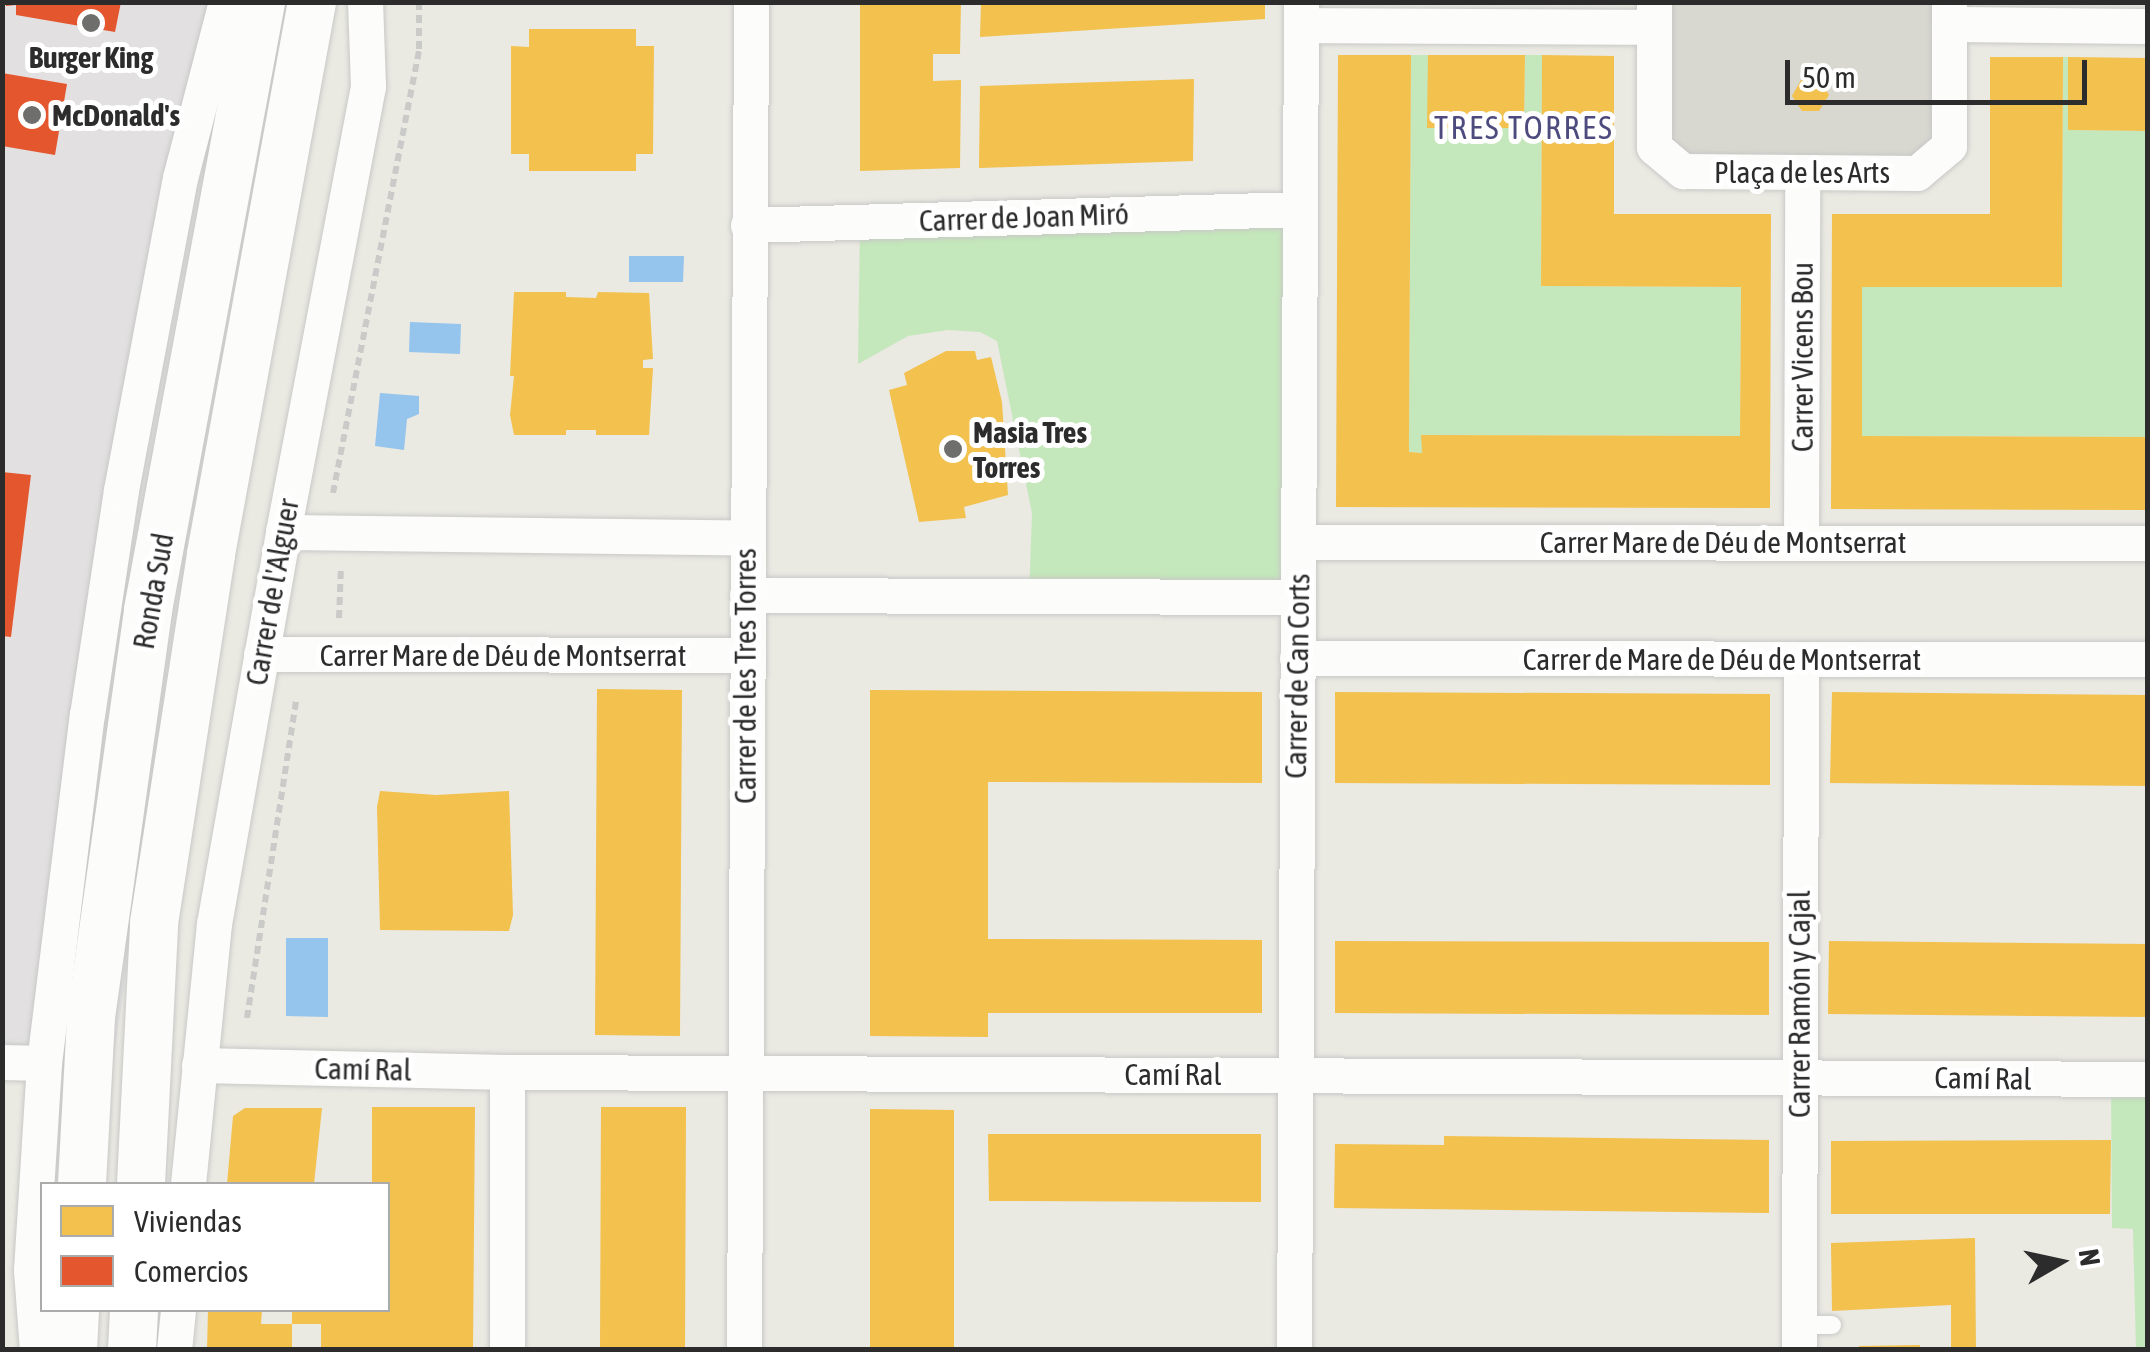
<!DOCTYPE html>
<meta charset="utf-8">
<style>
body{margin:0}
#map{position:relative;width:2150px;height:1352px;overflow:hidden;background:#eae9e2;font-family:"Asap Condensed",sans-serif}
div>[style]{position:absolute}
.industrial>*{inset:0;background:#e2e0e1}
.green>*{inset:0;background:#c4e7bb}
.plaza>*{inset:0;background:#d8d7d0}
.water>*{inset:0;background:#95c4ec}
.homes>*{inset:0;background:#f2c14e}
.shops>*{inset:0;background:#e4572e}
.path>*{height:6px;margin-top:-3px;transform-origin:0;background:repeating-linear-gradient(90deg,#cacac9 0 8px,transparent 0 13px)}
.roads{filter:drop-shadow(0 0 2px #c8c8c7) drop-shadow(0 0 2px #c8c8c7)}
.lane>*{height:18px;margin:-9px;padding:0 9px;transform-origin:9px;border-radius:9px;background:#fcfcfb}
.street>*{height:35px;margin:-17.5px;padding:0 17.5px;transform-origin:17.5px;border-radius:17.5px;background:#fcfcfb}
.secondary>*{height:48px;margin:-24px;padding:0 24px;transform-origin:24px;border-radius:24px;background:#fcfcfb}
.dots>*{width:28px;height:28px;translate:-50% -50%;box-sizing:border-box;border:5px solid #fff;border-radius:50%}
span{translate:-50% -50%;white-space:nowrap;text-align:center;line-height:1.15;-webkit-text-stroke:10px #fff;paint-order:stroke}
.poi-label{font-size:30px;color:#2c2c2c;font-weight:700}
.left{translate:0 -50%;text-align:left}
.street-label{font-size:30px;color:#2c2c2c}
.neighbourhood-label{font-size:32px;color:#4d4b7e;letter-spacing:2.5px}
.frame{position:absolute;inset:0;border:5px solid #2c2c2c;pointer-events:none}
.legend{position:absolute;left:40px;top:1182px;width:350px;height:130px;box-sizing:border-box;background:#fff;border:2px solid #ababab;margin:0;padding:12px 18px;list-style:none;font-size:30px;color:#2c2c2c}
.legend li{display:flex;align-items:center;gap:20px;height:50px}
.legend b{width:50px;border:2px solid #ababab}
.north{position:absolute;left:2010px;top:1212px;width:100px;height:100px;-webkit-text-stroke:8px #fff;paint-order:stroke;rotate:81deg;font-size:28px;font-weight:700;line-height:40px;text-align:center;color:#2c2c2c}
.north::after{content:'';display:block;margin:auto;width:35px;height:45px;background:#2c2c2c;clip-path:polygon(50% 0,100% 100%,50% 72%,0 100%)}
.scale{position:absolute;left:1785px;top:60px;width:302px;height:45px;box-sizing:border-box;border:5px solid #2c2c2c;border-top:0;padding-left:12px;font-size:30px;line-height:35px;white-space:nowrap;color:#2c2c2c;-webkit-text-stroke:8px #fff;paint-order:stroke}
</style>
<div id="map">
<div class="industrial">
<div style="clip-path:polygon(2px 3px,276px 3px,190px 536px,113px 1063px,3px 1065px)"></div>
</div>
<div class="green">
<div style="clip-path:polygon(1411px 55px,1428px 55px,1428px 128px,1524px 128px,1525px 55px,1542px 55px,1541px 286px,1741px 287px,1740px 436px,1422px 435px,1422px 453px,1409px 452px)"></div>
<div style="clip-path:polygon(2063px 57px,2068px 57px,2068px 130px,2147px 131px,2147px 437px,1862px 436px,1862px 287px,2062px 287px)"></div>
<div style="clip-path:polygon(1299px 209px,1298px 597px,1029px 596px,1032px 513px,997px 341px,980px 332px,948px 330px,908px 336px,858px 364px,860px 222px)"></div>
<div style="clip-path:polygon(2111px 1079px,2147px 1079px,2147px 1349px,2136px 1349px,2133px 1229px,2112px 1228px)"></div>
</div>
<div class="plaza">
<div style="clip-path:polygon(1654px 3px,1949px 3px,1949px 146px,1917px 173px,1683px 171px,1654px 147px)"></div>
</div>
<div class="water">
<div style="clip-path:polygon(629px 256px,684px 256px,683px 282px,629px 282px)"></div>
<div style="clip-path:polygon(410px 322px,461px 324px,460px 354px,409px 352px)"></div>
<div style="clip-path:polygon(380px 393px,419px 396px,419px 414px,407px 419px,404px 450px,375px 446px)"></div>
<div style="clip-path:polygon(286px 938px,328px 938px,328px 1017px,286px 1016px)"></div>
</div>
<div class="homes">
<div style="clip-path:polygon(860px 2px,961px 2px,960px 54px,933px 54px,933px 81px,961px 80px,960px 168px,860px 171px)"></div>
<div style="clip-path:polygon(981px 2px,1265px 2px,1265px 19px,980px 37px)"></div>
<div style="clip-path:polygon(529px 29px,636px 29px,636px 46px,654px 46px,653px 154px,636px 154px,636px 171px,529px 171px,529px 154px,511px 154px,511px 46px,529px 47px)"></div>
<div style="clip-path:polygon(1338px 55px,1411px 55px,1409px 452px,1422px 453px,1421px 435px,1740px 436px,1741px 287px,1541px 286px,1542px 55px,1614px 56px,1614px 214px,1771px 214px,1770px 508px,1336px 507px)"></div>
<div style="clip-path:polygon(1428px 55px,1525px 55px,1524px 128px,1427px 128px)"></div>
<div style="clip-path:polygon(1990px 57px,2063px 57px,2062px 287px,1862px 287px,1862px 436px,2148px 437px,2148px 510px,1831px 509px,1832px 214px,1990px 214px)"></div>
<div style="clip-path:polygon(2068px 57px,2148px 58px,2148px 131px,2068px 130px)"></div>
<div style="clip-path:polygon(1194px 79px,1193px 161px,979px 168px,980px 86px)"></div>
<div style="clip-path:polygon(1801px 80px,1820px 80px,1829px 95px,1819px 111px,1802px 111px,1792px 96px)"></div>
<div style="clip-path:polygon(514px 292px,566px 292px,566px 297px,596px 298px,598px 292px,649px 293px,653px 359px,643px 360px,643px 368px,653px 368px,649px 435px,596px 435px,596px 430px,566px 430px,566px 435px,514px 435px,510px 415px,514px 376px,510px 376px)"></div>
<div style="clip-path:polygon(946px 351px,975px 351px,977px 360px,991px 357px,1002px 402px,1008px 495px,964px 507px,966px 518px,919px 522px,889px 390px,907px 385px,904px 373px)"></div>
<div style="clip-path:polygon(597px 689px,682px 690px,680px 1036px,595px 1035px)"></div>
<div style="clip-path:polygon(870px 690px,1262px 692px,1262px 783px,988px 782px,988px 939px,1262px 940px,1262px 1013px,988px 1013px,988px 1037px,870px 1036px)"></div>
<div style="clip-path:polygon(1335px 692px,1770px 694px,1770px 785px,1335px 783px)"></div>
<div style="clip-path:polygon(1832px 692px,2148px 695px,2148px 786px,1830px 783px)"></div>
<div style="clip-path:polygon(380px 791px,436px 795px,509px 791px,513px 915px,509px 931px,380px 930px,377px 807px)"></div>
<div style="clip-path:polygon(1335px 941px,1769px 942px,1769px 1015px,1335px 1013px)"></div>
<div style="clip-path:polygon(1829px 941px,2148px 944px,2148px 1017px,1828px 1014px)"></div>
<div style="clip-path:polygon(372px 1107px,475px 1107px,473px 1350px,321px 1350px,321px 1324px,292px 1324px,292px 1310px,388px 1310px,388px 1184px,372px 1184px)"></div>
<div style="clip-path:polygon(601px 1107px,686px 1107px,685px 1350px,600px 1350px)"></div>
<div style="clip-path:polygon(245px 1108px,322px 1108px,314px 1184px,227px 1184px,233px 1116px)"></div>
<div style="clip-path:polygon(870px 1109px,954px 1110px,954px 1350px,870px 1350px)"></div>
<div style="clip-path:polygon(988px 1134px,1261px 1134px,1261px 1202px,989px 1201px)"></div>
<div style="clip-path:polygon(1444px 1136px,1769px 1140px,1769px 1213px,1334px 1208px,1335px 1144px,1444px 1145px)"></div>
<div style="clip-path:polygon(2111px 1140px,2110px 1214px,1831px 1214px,1831px 1141px)"></div>
<div style="clip-path:polygon(1975px 1238px,1976px 1350px,1951px 1350px,1951px 1305px,1832px 1311px,1831px 1243px)"></div>
<div style="clip-path:polygon(208px 1310px,262px 1310px,261px 1324px,292px 1324px,292px 1350px,207px 1350px)"></div>
<div style="clip-path:polygon(1920px 1345px,1920px 1350px,1859px 1350px,1859px 1346px)"></div>
</div>
<div class="shops">
<div style="clip-path:polygon(6px 2px,121px 2px,115px 32px,16px 15px,16px 5px,6px 6px)"></div>
<div style="clip-path:polygon(2px 73px,67px 84px,55px 155px,2px 146px)"></div>
<div style="clip-path:polygon(2px 472px,31px 475px,11px 637px,2px 636px)"></div>
</div>
<div class="path">
<div style="left:333px;top:493px;width:452px;rotate:-79deg"></div>
<div style="left:419px;top:49px;width:47px;rotate:-90deg"></div>
<div style="left:339px;top:618px;width:52px;rotate:-87.8deg"></div>
<div style="left:247px;top:1018px;width:322px;rotate:-81.2deg"></div>
</div>
<div class="roads">
<div class="lane">
<div style="left:1799px;top:1325px;width:33px"></div>
</div>
<div class="street">
<div style="left:1654px;top:2px;width:145px;rotate:90deg"></div>
<div style="left:1654px;top:147px;width:38px;rotate:40deg"></div>
<div style="left:1683px;top:171px;width:234px;rotate:0.5deg"></div>
<div style="left:1917px;top:173px;width:42px;rotate:-40.2deg"></div>
<div style="left:1949px;top:146px;width:144px;rotate:-90deg"></div>
<div style="left:1949px;top:24px;width:199px;rotate:0.6deg"></div>
<div style="left:1301px;top:25px;width:353px;rotate:0.3deg"></div>
<div style="left:748px;top:225px;width:551px;rotate:-1.66deg"></div>
<div style="left:283px;top:532px;width:463px;rotate:0.7deg"></div>
<div style="left:1299px;top:542px;width:849px;rotate:0.07deg"></div>
<div style="left:1801px;top:542px;width:370px;rotate:-89.8deg"></div>
<div style="left:747px;top:595px;width:551px;rotate:0.21deg"></div>
<div style="left:261px;top:654px;width:484px;rotate:0.1deg"></div>
<div style="left:1297px;top:658px;width:851px;rotate:0.07deg"></div>
<div style="left:2px;top:1062px;width:42px;rotate:1.4deg"></div>
<div style="left:199px;top:1065px;width:308px;rotate:1.3deg"></div>
<div style="left:507px;top:1072px;width:1641px;rotate:0.24deg"></div>
<div style="left:188px;top:1184px;width:261px;rotate:-84.3deg"></div>
<div style="left:214px;top:924px;width:398px;rotate:-80deg"></div>
<div style="left:283px;top:532px;width:454px;rotate:-79.2deg"></div>
<div style="left:368px;top:86px;width:84px;rotate:-92deg"></div>
<div style="left:37px;top:1350px;width:80px;rotate:-94.3deg"></div>
<div style="left:31px;top:1270px;width:207px;rotate:-86.4deg"></div>
<div style="left:44px;top:1063px;width:351px;rotate:-83deg"></div>
<div style="left:87px;top:715px;width:228px;rotate:-81.4deg"></div>
<div style="left:121px;top:490px;width:318px;rotate:-79.3deg"></div>
<div style="left:180px;top:178px;width:182px;rotate:-75.4deg"></div>
<div style="left:174px;top:1350px;width:40px;rotate:-84.3deg"></div>
<div style="left:507px;top:1350px;width:278px;rotate:-90deg"></div>
<div style="left:744px;top:1350px;width:1348px;rotate:-89.7deg"></div>
<div style="left:1294px;top:1350px;width:1348px;rotate:-89.7deg"></div>
<div style="left:1799px;top:1350px;width:691px;rotate:-89.83deg"></div>
</div>
<div class="secondary">
<div style="left:82px;top:1184px;width:167px;rotate:-86.9deg"></div>
<div style="left:91px;top:1017px;width:411px;rotate:-82deg"></div>
<div style="left:148px;top:610px;width:618px;rotate:-79.47deg"></div>
<div style="left:141px;top:1184px;width:261px;rotate:-87.1deg"></div>
<div style="left:154px;top:923px;width:373px;rotate:-81.2deg"></div>
<div style="left:211px;top:554px;width:561px;rotate:-79.63deg"></div>
<div style="left:73px;top:1350px;width:40px;rotate:-87.1deg"></div>
<div style="left:132px;top:1350px;width:40px;rotate:-87.1deg"></div>
</div>
</div>
<div class="dots">
<div style="left:91px;top:23px;background:#6e6e6c"></div>
<div style="left:32px;top:115px;background:#6e6e6c"></div>
<div style="left:953px;top:449px;background:#6e6e6c"></div>
</div>
<div class="poi-label">
<span style="left:91px;top:57px">Burger King</span>
<span class="left" style="left:52px;top:115px">McDonald's</span>
<span class="left" style="left:973px;top:449px">Masia Tres<br>Torres</span>
</div>
<div class="street-label">
<span style="left:1802px;top:172px">Plaça de les Arts</span>
<span style="left:1024px;top:217px;rotate:-2deg">Carrer de Joan Miró</span>
<span style="left:1802px;top:357px;rotate:-90deg">Carrer Vicens Bou</span>
<span style="left:1723px;top:542px">Carrer Mare de Déu de Montserrat</span>
<span style="left:153px;top:591px;rotate:-80deg">Ronda Sud</span>
<span style="left:272px;top:592px;rotate:-80deg">Carrer de l'Alguer</span>
<span style="left:503px;top:655px">Carrer Mare de Déu de Montserrat</span>
<span style="left:1722px;top:659px">Carrer de Mare de Déu de Montserrat</span>
<span style="left:745px;top:676px;rotate:-90deg">Carrer de les Tres Torres</span>
<span style="left:1297px;top:676px;rotate:-89deg">Carrer de Can Corts</span>
<span style="left:1799px;top:1004px;rotate:-90deg">Carrer Ramón y Cajal</span>
<span style="left:363px;top:1069px;rotate:1deg">Camí Ral</span>
<span style="left:1173px;top:1074px">Camí Ral</span>
<span style="left:1983px;top:1078px;rotate:1deg">Camí Ral</span>
</div>
<div class="neighbourhood-label">
<span style="left:1524px;top:128px">TRES TORRES</span>
</div>
<div class="frame"></div>
<ul class="legend">
<li><b style="height:28px;background:#f2c14e"></b>Viviendas</li>
<li><b style="height:28px;background:#e4572e"></b>Comercios</li>
</ul>
<div class="north">N</div>
<div class="scale">50 m</div>
</div>
